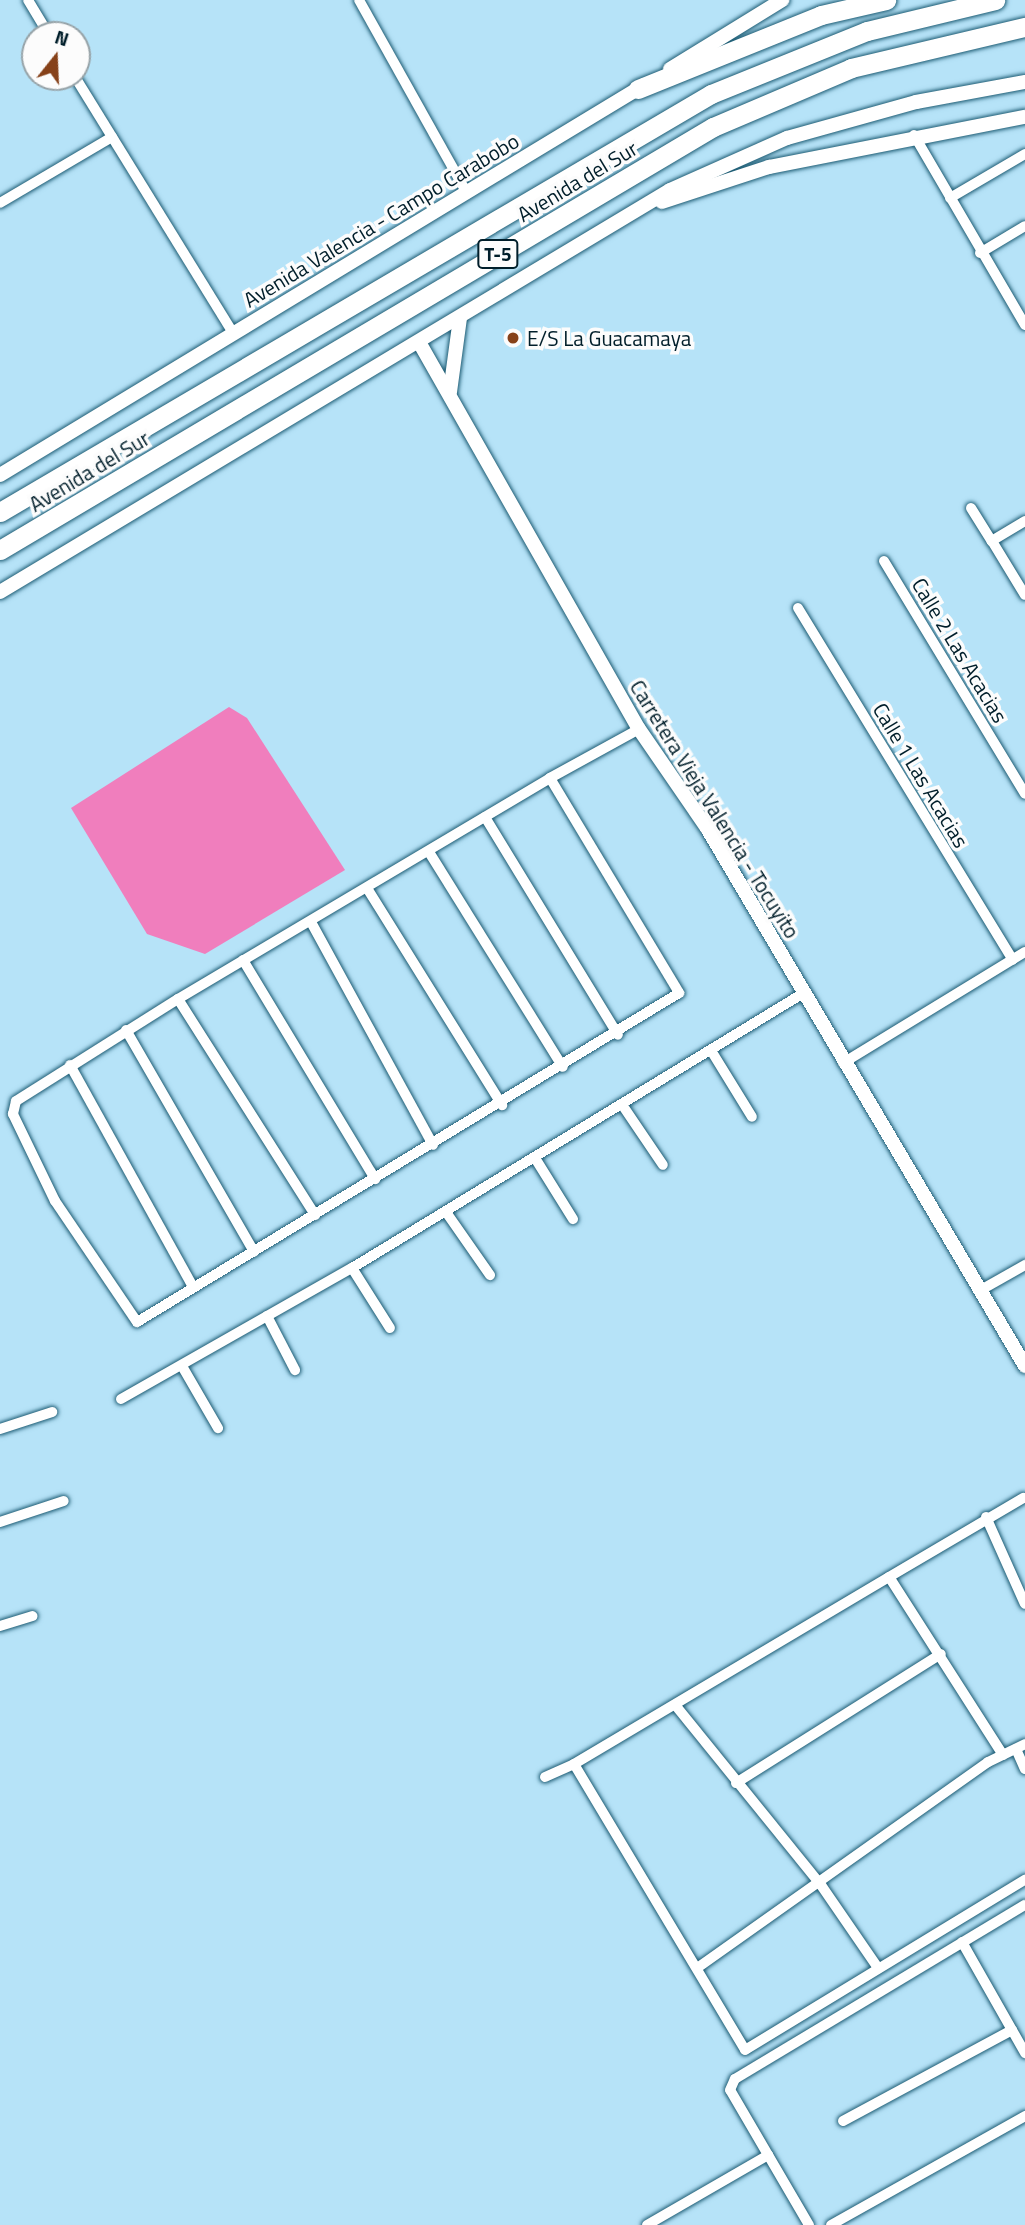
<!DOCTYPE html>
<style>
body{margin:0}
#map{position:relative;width:1025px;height:2225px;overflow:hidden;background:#b6e3f8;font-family:"Titillium Web",sans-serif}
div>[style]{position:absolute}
.green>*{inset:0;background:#f07ebd}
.roads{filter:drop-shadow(0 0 2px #1c5b73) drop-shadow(0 0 2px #1c5b73)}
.minor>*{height:10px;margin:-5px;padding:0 5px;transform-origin:5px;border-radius:5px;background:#fff}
.tertiary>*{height:14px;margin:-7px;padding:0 7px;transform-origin:7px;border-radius:7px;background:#fff}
.trunk>*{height:19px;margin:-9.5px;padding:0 9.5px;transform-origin:9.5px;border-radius:9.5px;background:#fff}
.dots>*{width:19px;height:19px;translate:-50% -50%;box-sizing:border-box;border:4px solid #fcfcfc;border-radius:50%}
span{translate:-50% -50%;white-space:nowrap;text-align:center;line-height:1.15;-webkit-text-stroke:7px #fcfcfc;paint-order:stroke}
.shield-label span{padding:2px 5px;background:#fcfcfc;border:2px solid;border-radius:5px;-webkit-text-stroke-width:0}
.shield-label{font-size:19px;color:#001e2a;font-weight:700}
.street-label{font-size:21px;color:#001e2a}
.poi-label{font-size:21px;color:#001e2a}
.left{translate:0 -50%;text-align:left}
.north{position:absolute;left:21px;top:21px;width:70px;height:70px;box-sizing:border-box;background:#fcfcfc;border:2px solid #97a3a8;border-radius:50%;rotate:18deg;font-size:19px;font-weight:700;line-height:28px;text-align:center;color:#001e2a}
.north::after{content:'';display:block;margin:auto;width:24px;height:32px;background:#864119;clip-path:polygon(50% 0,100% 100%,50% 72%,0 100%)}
</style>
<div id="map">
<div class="green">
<div style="clip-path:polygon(229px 707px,247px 718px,345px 870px,205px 954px,147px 934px,71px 808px)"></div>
</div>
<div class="roads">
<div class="minor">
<div style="left:28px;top:0;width:41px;rotate:59deg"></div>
<div style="left:359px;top:0;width:221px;rotate:60.8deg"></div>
<div style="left:75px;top:77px;width:301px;rotate:58.3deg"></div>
<div style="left:914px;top:135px;width:220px;rotate:59.7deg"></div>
<div style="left:950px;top:198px;width:87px;rotate:-30.4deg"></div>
<div style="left:0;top:203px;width:130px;rotate:-30.5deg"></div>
<div style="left:980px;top:253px;width:52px;rotate:-31deg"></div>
<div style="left:971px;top:508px;width:39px;rotate:58deg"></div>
<div style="left:1025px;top:521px;width:39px;rotate:149deg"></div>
<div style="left:992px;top:541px;width:63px;rotate:58.6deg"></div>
<div style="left:884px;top:561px;width:272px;rotate:58.8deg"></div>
<div style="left:798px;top:608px;width:412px;rotate:58.6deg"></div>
<div style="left:550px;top:778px;width:251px;rotate:59deg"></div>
<div style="left:679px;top:993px;width:634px;rotate:148.74deg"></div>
<div style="left:137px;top:1322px;width:146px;rotate:-124.1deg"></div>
<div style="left:55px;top:1201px;width:97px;rotate:-115.8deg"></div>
<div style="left:13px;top:1114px;width:13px;rotate:-77deg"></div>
<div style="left:16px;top:1101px;width:191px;rotate:-32.2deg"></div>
<div style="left:178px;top:999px;width:433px;rotate:-30.7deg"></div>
<div style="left:550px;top:778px;width:102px;rotate:-28.8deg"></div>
<div style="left:485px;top:817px;width:255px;rotate:58.6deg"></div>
<div style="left:429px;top:852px;width:253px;rotate:58.1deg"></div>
<div style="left:367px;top:888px;width:256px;rotate:58.1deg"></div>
<div style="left:311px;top:922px;width:254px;rotate:61.3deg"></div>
<div style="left:243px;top:960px;width:256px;rotate:58.9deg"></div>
<div style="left:178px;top:999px;width:256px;rotate:57.6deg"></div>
<div style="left:126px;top:1030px;width:256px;rotate:60deg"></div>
<div style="left:712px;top:1052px;width:76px;rotate:58.4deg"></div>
<div style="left:843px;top:1063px;width:213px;rotate:-31.4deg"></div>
<div style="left:70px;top:1065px;width:254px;rotate:61deg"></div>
<div style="left:623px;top:1106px;width:71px;rotate:55.9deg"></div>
<div style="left:535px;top:1158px;width:72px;rotate:58.1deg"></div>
<div style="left:446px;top:1212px;width:77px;rotate:55.1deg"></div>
<div style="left:352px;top:1268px;width:71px;rotate:57.7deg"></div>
<div style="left:981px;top:1290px;width:51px;rotate:-29.6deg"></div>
<div style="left:267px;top:1316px;width:61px;rotate:62.6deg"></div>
<div style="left:182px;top:1366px;width:72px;rotate:59.9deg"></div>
<div style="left:121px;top:1399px;width:266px;rotate:-29.6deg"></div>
<div style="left:352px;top:1268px;width:527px;rotate:-31.34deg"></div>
<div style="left:0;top:1429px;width:55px;rotate:-18.1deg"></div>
<div style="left:986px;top:1517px;width:95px;rotate:65.9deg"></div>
<div style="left:0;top:1522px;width:67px;rotate:-18.2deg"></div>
<div style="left:889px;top:1577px;width:156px;rotate:-30.5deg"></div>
<div style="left:0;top:1626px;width:34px;rotate:-17deg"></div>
<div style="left:676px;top:1706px;width:230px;rotate:51deg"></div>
<div style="left:821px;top:1885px;width:101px;rotate:55.5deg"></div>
<div style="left:1016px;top:1749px;width:22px;rotate:66deg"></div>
<div style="left:1003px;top:1755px;width:211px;rotate:-122.6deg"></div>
<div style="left:889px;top:1577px;width:366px;rotate:149.3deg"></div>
<div style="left:574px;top:1764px;width:333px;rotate:59.1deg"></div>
<div style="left:745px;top:2050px;width:328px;rotate:-31.3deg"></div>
<div style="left:545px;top:1777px;width:32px;rotate:-24deg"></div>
<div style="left:736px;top:1783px;width:242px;rotate:-32.2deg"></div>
<div style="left:962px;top:1942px;width:128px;rotate:60.4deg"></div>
<div style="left:700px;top:1966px;width:353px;rotate:-35.3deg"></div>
<div style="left:988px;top:1762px;width:41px;rotate:-25.9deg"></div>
<div style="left:843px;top:2121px;width:192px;rotate:-28.3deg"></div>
<div style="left:647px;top:2225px;width:140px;rotate:-30deg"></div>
<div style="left:809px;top:2225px;width:156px;rotate:-120.3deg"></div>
<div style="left:730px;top:2090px;width:12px;rotate:-66deg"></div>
<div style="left:735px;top:2079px;width:338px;rotate:-31deg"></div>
<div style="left:831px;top:2225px;width:223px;rotate:-29.3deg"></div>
</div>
<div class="tertiary">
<div style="left:670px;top:69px;width:132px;rotate:-31.6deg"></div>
<div style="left:662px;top:202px;width:113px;rotate:-18.1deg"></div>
<div style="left:769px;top:167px;width:261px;rotate:-11.1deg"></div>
<div style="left:419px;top:342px;width:445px;rotate:60.4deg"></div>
<div style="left:639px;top:729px;width:120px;rotate:55.5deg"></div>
<div style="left:707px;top:828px;width:625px;rotate:59.41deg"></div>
<div style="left:450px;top:392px;width:75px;rotate:-82.3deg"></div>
<div style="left:0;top:475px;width:753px;rotate:-31.2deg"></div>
<div style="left:0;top:592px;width:781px;rotate:-30.96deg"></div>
<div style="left:670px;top:190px;width:128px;rotate:-24deg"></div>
<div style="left:787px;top:138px;width:134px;rotate:-15.6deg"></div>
<div style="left:916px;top:102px;width:111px;rotate:-10.4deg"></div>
</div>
<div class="trunk">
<div style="left:638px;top:89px;width:197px;rotate:-22deg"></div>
<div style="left:821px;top:15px;width:67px;rotate:-13deg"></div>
<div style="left:0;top:512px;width:825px;rotate:-30.45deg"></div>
<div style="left:711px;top:94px;width:168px;rotate:-22deg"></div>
<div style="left:867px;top:31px;width:132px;rotate:-13.6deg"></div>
<div style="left:0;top:550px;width:829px;rotate:-30.68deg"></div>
<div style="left:713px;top:127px;width:150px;rotate:-23.1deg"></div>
<div style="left:851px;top:68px;width:179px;rotate:-13.3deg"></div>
</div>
</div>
<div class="dots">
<div style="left:513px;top:338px;background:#864119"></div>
</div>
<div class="shield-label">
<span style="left:498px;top:254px">T-5</span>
</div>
<div class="street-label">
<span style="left:577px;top:181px;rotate:-31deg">Avenida del Sur</span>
<span style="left:381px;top:220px;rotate:-31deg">Avenida Valencia - Campo Carabobo</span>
<span style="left:89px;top:471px;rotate:-31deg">Avenida del Sur</span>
<span style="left:960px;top:650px;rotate:59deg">Calle 2 Las Acacias</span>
<span style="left:921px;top:775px;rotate:59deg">Calle 1 Las Acacias</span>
<span style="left:715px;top:809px;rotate:58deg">Carretera Vieja Valencia - Tocuyito</span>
</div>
<div class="poi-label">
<span class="left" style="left:527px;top:338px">E/S La Guacamaya</span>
</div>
<div class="north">N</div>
</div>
